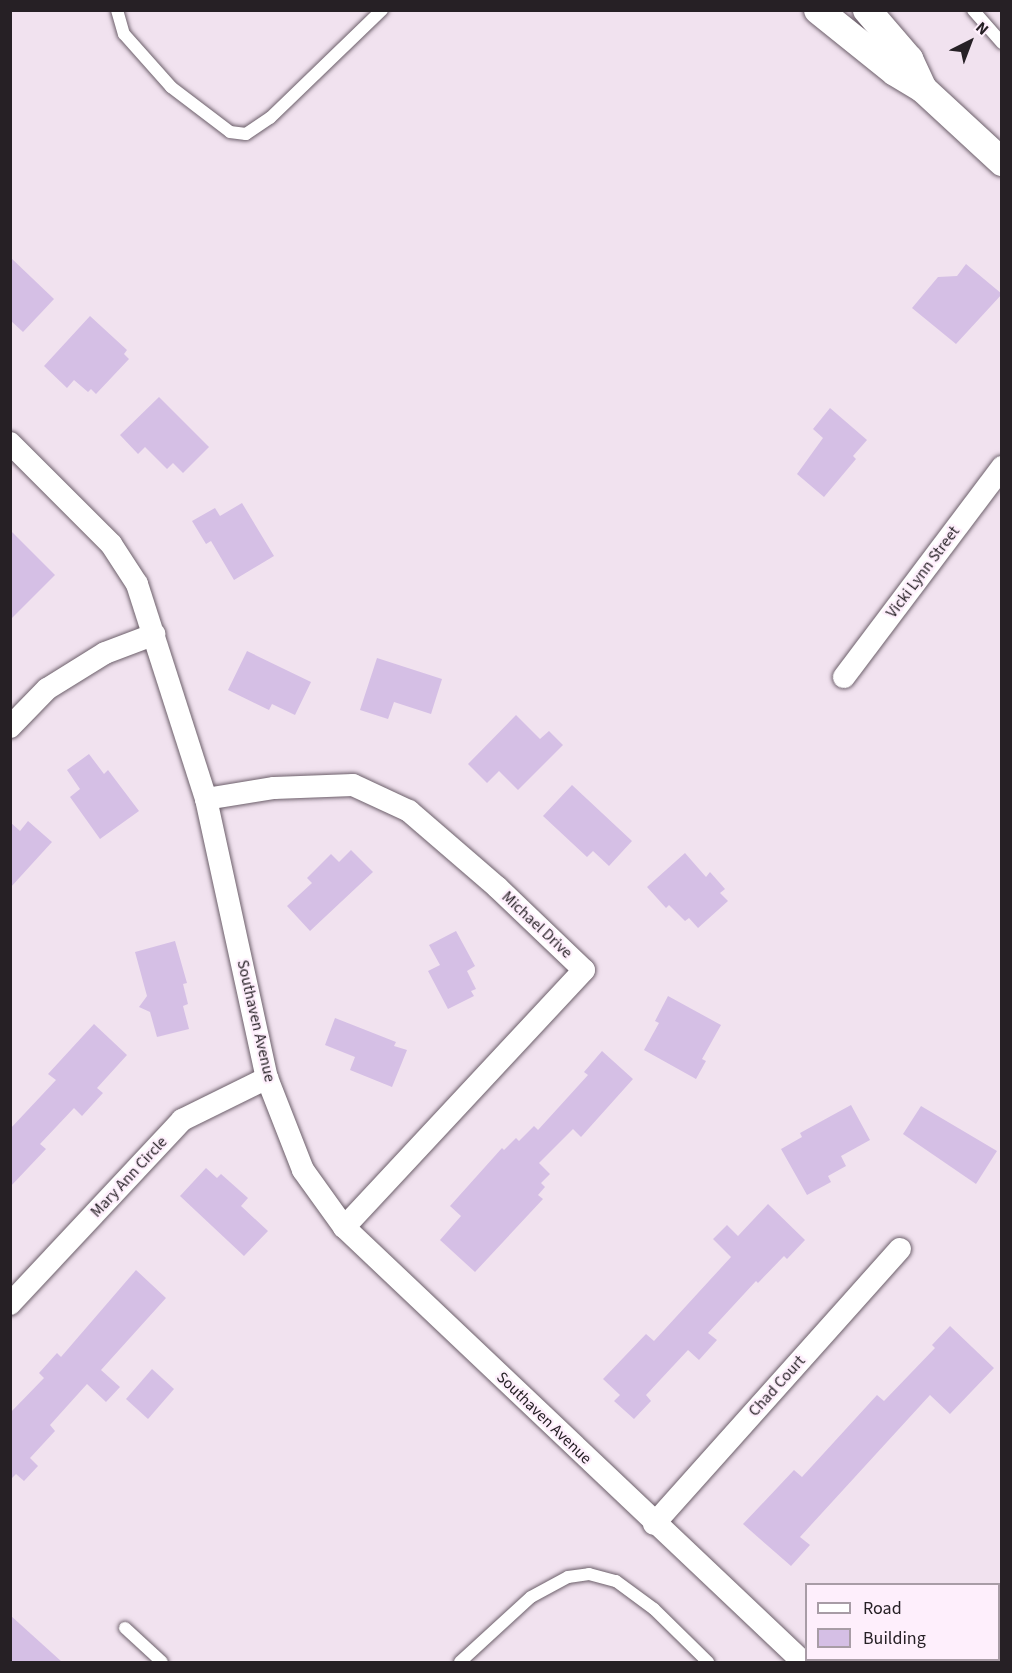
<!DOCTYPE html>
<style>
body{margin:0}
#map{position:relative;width:1012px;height:1673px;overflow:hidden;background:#f1e2ef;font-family:"Source Sans 3",sans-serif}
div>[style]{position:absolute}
.building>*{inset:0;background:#d5bfe5}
.roads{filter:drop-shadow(0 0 2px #6c5f6a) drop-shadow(0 0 2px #6c5f6a)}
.service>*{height:12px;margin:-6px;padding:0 6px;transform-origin:6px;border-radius:6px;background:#fff}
.minor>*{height:22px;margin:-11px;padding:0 11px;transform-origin:11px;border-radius:11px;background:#fff}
.tertiary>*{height:28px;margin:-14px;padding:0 14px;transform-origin:14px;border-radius:14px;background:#fff}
span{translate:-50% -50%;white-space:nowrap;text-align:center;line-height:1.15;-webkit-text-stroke:4.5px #feeffc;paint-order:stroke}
.street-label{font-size:16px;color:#262025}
.frame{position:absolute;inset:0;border:12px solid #262025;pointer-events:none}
.legend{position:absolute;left:805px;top:1583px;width:195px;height:78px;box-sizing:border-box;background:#feeffc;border:2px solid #a89ca6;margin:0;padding:8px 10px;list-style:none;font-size:18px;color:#262025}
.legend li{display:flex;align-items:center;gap:12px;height:30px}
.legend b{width:30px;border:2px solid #a89ca6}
.north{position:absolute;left:940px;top:12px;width:60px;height:60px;-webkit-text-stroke:4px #feeffc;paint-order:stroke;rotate:42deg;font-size:16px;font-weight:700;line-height:24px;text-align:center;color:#262025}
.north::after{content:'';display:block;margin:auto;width:21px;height:27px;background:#262025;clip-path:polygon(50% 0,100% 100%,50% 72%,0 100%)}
</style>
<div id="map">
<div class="building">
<div style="clip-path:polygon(10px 257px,54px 299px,23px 332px,10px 320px)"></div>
<div style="clip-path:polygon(966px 264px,1002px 294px,956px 344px,912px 308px,938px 277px,957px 276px)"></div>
<div style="clip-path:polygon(90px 316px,127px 350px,124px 354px,129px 359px,96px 394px,91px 389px,88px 392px,74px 380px,67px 388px,44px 366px)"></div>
<div style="clip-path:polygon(159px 397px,209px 447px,183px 473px,173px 463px,167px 469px,145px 447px,138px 454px,120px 435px)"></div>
<div style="clip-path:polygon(830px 408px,867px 440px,853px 456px,856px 459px,824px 497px,797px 474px,823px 438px,813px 429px)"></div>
<div style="clip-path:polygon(242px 503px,274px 556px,234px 580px,211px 541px,206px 544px,192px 521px,215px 508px,220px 516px)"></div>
<div style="clip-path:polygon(10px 530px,55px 575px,10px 620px)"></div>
<div style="clip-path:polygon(247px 651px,311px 682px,295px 715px,272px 704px,269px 710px,228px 690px)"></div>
<div style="clip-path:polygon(377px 658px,442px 679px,431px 714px,394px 702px,388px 719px,360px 710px)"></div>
<div style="clip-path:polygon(516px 715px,540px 739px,549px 731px,563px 745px,518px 790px,499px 771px,487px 783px,468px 764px)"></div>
<div style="clip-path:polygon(89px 754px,104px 774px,108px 770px,139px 811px,100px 839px,70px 797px,80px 789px,67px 770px)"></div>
<div style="clip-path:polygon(572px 785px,632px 841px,609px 866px,593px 851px,587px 857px,543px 816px)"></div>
<div style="clip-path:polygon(28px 821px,52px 842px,10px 888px,10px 822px,20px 831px)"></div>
<div style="clip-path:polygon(351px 850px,373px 872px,310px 931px,287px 906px,312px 883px,307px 878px,331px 854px,339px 862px)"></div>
<div style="clip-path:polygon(685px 853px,706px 877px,710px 872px,725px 889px,720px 893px,728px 901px,698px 928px,689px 918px,685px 921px,669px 905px,666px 908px,647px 887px)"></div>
<div style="clip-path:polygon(456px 931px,475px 966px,467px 971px,476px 989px,471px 991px,474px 996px,448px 1009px,428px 971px,440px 965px,429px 945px)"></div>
<div style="clip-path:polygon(175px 941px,187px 983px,183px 984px,188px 1004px,183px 1006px,189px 1029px,157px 1037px,150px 1012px,139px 1007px,147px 996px,135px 952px)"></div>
<div style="clip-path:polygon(668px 996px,721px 1025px,702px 1059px,706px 1061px,696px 1079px,644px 1050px,659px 1023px,655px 1021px)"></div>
<div style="clip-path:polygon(335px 1018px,396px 1042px,394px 1046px,407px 1050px,392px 1087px,350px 1070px,355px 1057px,325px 1045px)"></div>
<div style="clip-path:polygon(94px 1024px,127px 1055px,97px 1088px,103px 1093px,82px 1116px,74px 1108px,40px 1144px,46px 1149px,10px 1187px,10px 1129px,56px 1080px,48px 1074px)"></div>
<div style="clip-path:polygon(602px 1051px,633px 1079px,581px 1137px,573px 1129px,539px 1163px,550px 1174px,541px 1183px,545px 1187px,538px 1195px,543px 1199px,475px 1272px,440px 1240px,461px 1216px,450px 1206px,502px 1148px,504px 1150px,516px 1138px,519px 1141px,534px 1126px,538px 1130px,588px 1075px,584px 1072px)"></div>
<div style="clip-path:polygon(851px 1105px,870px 1140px,841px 1156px,846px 1166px,828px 1176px,831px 1182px,807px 1195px,781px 1149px,802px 1137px,800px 1133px)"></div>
<div style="clip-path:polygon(921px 1106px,997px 1151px,976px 1184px,903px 1134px)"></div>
<div style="clip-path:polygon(206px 1168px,217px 1178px,221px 1174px,248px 1198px,241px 1206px,268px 1231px,244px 1256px,180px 1196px)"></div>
<div style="clip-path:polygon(768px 1204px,805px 1240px,787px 1259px,784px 1256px,758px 1283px,756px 1281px,708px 1333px,717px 1340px,699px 1360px,688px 1350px,646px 1395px,651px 1401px,634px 1419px,614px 1401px,620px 1395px,603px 1379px,646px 1334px,654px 1341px,731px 1257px,713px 1239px,727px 1225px,738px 1236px)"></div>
<div style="clip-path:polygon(136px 1270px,166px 1298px,101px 1370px,120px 1387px,106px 1402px,87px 1384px,50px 1425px,55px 1431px,30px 1458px,38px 1466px,24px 1481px,16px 1474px,10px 1480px,10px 1413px,44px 1378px,39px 1373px,57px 1353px,61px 1357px)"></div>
<div style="clip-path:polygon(950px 1326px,994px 1368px,950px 1414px,930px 1395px,800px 1537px,810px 1545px,791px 1566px,743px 1524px,794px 1470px,802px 1477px,877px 1395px,884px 1401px,935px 1348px,932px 1345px)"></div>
<div style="clip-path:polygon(152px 1369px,174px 1389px,148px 1419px,126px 1399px)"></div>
<div style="clip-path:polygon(10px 1615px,62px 1662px,10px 1662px)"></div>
</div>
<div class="roads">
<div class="service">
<div style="left:117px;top:10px;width:25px;rotate:74deg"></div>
<div style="left:124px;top:34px;width:71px;rotate:48.4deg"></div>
<div style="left:171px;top:87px;width:74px;rotate:37.3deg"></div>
<div style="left:230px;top:132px;width:16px;rotate:7deg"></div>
<div style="left:246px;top:134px;width:29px;rotate:-34deg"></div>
<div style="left:270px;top:118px;width:156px;rotate:-44deg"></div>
<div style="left:973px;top:10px;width:44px;rotate:48.7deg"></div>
<div style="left:125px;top:1628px;width:50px;rotate:42.6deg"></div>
<div style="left:460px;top:1662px;width:96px;rotate:-42.5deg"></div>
<div style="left:531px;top:1597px;width:42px;rotate:-28.4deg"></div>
<div style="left:568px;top:1577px;width:21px;rotate:-8deg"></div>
<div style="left:589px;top:1574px;width:28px;rotate:15deg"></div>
<div style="left:616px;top:1581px;width:47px;rotate:36.4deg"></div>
<div style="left:654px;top:1609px;width:76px;rotate:44.5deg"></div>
</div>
<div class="minor">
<div style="left:10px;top:443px;width:143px;rotate:45deg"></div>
<div style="left:111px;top:544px;width:48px;rotate:57deg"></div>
<div style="left:137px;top:584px;width:226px;rotate:72.2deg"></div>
<div style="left:206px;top:799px;width:286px;rotate:77.7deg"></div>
<div style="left:267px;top:1078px;width:99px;rotate:68.6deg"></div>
<div style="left:303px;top:1170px;width:70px;rotate:54.3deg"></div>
<div style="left:344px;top:1227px;width:632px;rotate:43.46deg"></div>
<div style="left:844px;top:677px;width:263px;rotate:-53deg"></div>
<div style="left:10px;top:727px;width:53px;rotate:-45.8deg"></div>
<div style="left:47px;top:689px;width:68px;rotate:-31.8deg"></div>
<div style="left:105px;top:653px;width:53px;rotate:-20.8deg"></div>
<div style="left:206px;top:799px;width:69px;rotate:-9.2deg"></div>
<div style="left:274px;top:788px;width:79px;rotate:-2.2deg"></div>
<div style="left:353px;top:785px;width:62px;rotate:24.9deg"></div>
<div style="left:409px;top:811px;width:116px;rotate:40.8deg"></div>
<div style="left:497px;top:887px;width:120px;rotate:43.7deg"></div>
<div style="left:584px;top:970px;width:352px;rotate:133deg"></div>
<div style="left:10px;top:1304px;width:252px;rotate:-46.9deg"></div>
<div style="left:182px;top:1120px;width:95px;rotate:-26.3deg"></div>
<div style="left:654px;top:1524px;width:369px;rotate:-48.2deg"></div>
</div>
<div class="tertiary">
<div style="left:818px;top:10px;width:99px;rotate:38.8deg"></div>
<div style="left:895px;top:72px;width:33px;rotate:31deg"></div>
<div style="left:923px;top:89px;width:108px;rotate:42.7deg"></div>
<div style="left:867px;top:10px;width:65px;rotate:49.4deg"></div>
<div style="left:909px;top:59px;width:33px;rotate:65deg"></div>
</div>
</div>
<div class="street-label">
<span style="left:923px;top:572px;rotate:-53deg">Vicki Lynn Street</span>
<span style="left:537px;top:925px;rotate:43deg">Michael Drive</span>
<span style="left:256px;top:1021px;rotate:77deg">Southaven Avenue</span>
<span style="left:129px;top:1177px;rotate:-47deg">Mary Ann Circle</span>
<span style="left:777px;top:1386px;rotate:-48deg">Chad Court</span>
<span style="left:544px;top:1418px;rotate:44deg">Southaven Avenue</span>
</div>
<div class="frame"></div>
<ul class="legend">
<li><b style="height:8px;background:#fff"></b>Road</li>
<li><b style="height:16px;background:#d5bfe5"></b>Building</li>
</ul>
<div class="north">N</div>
</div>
